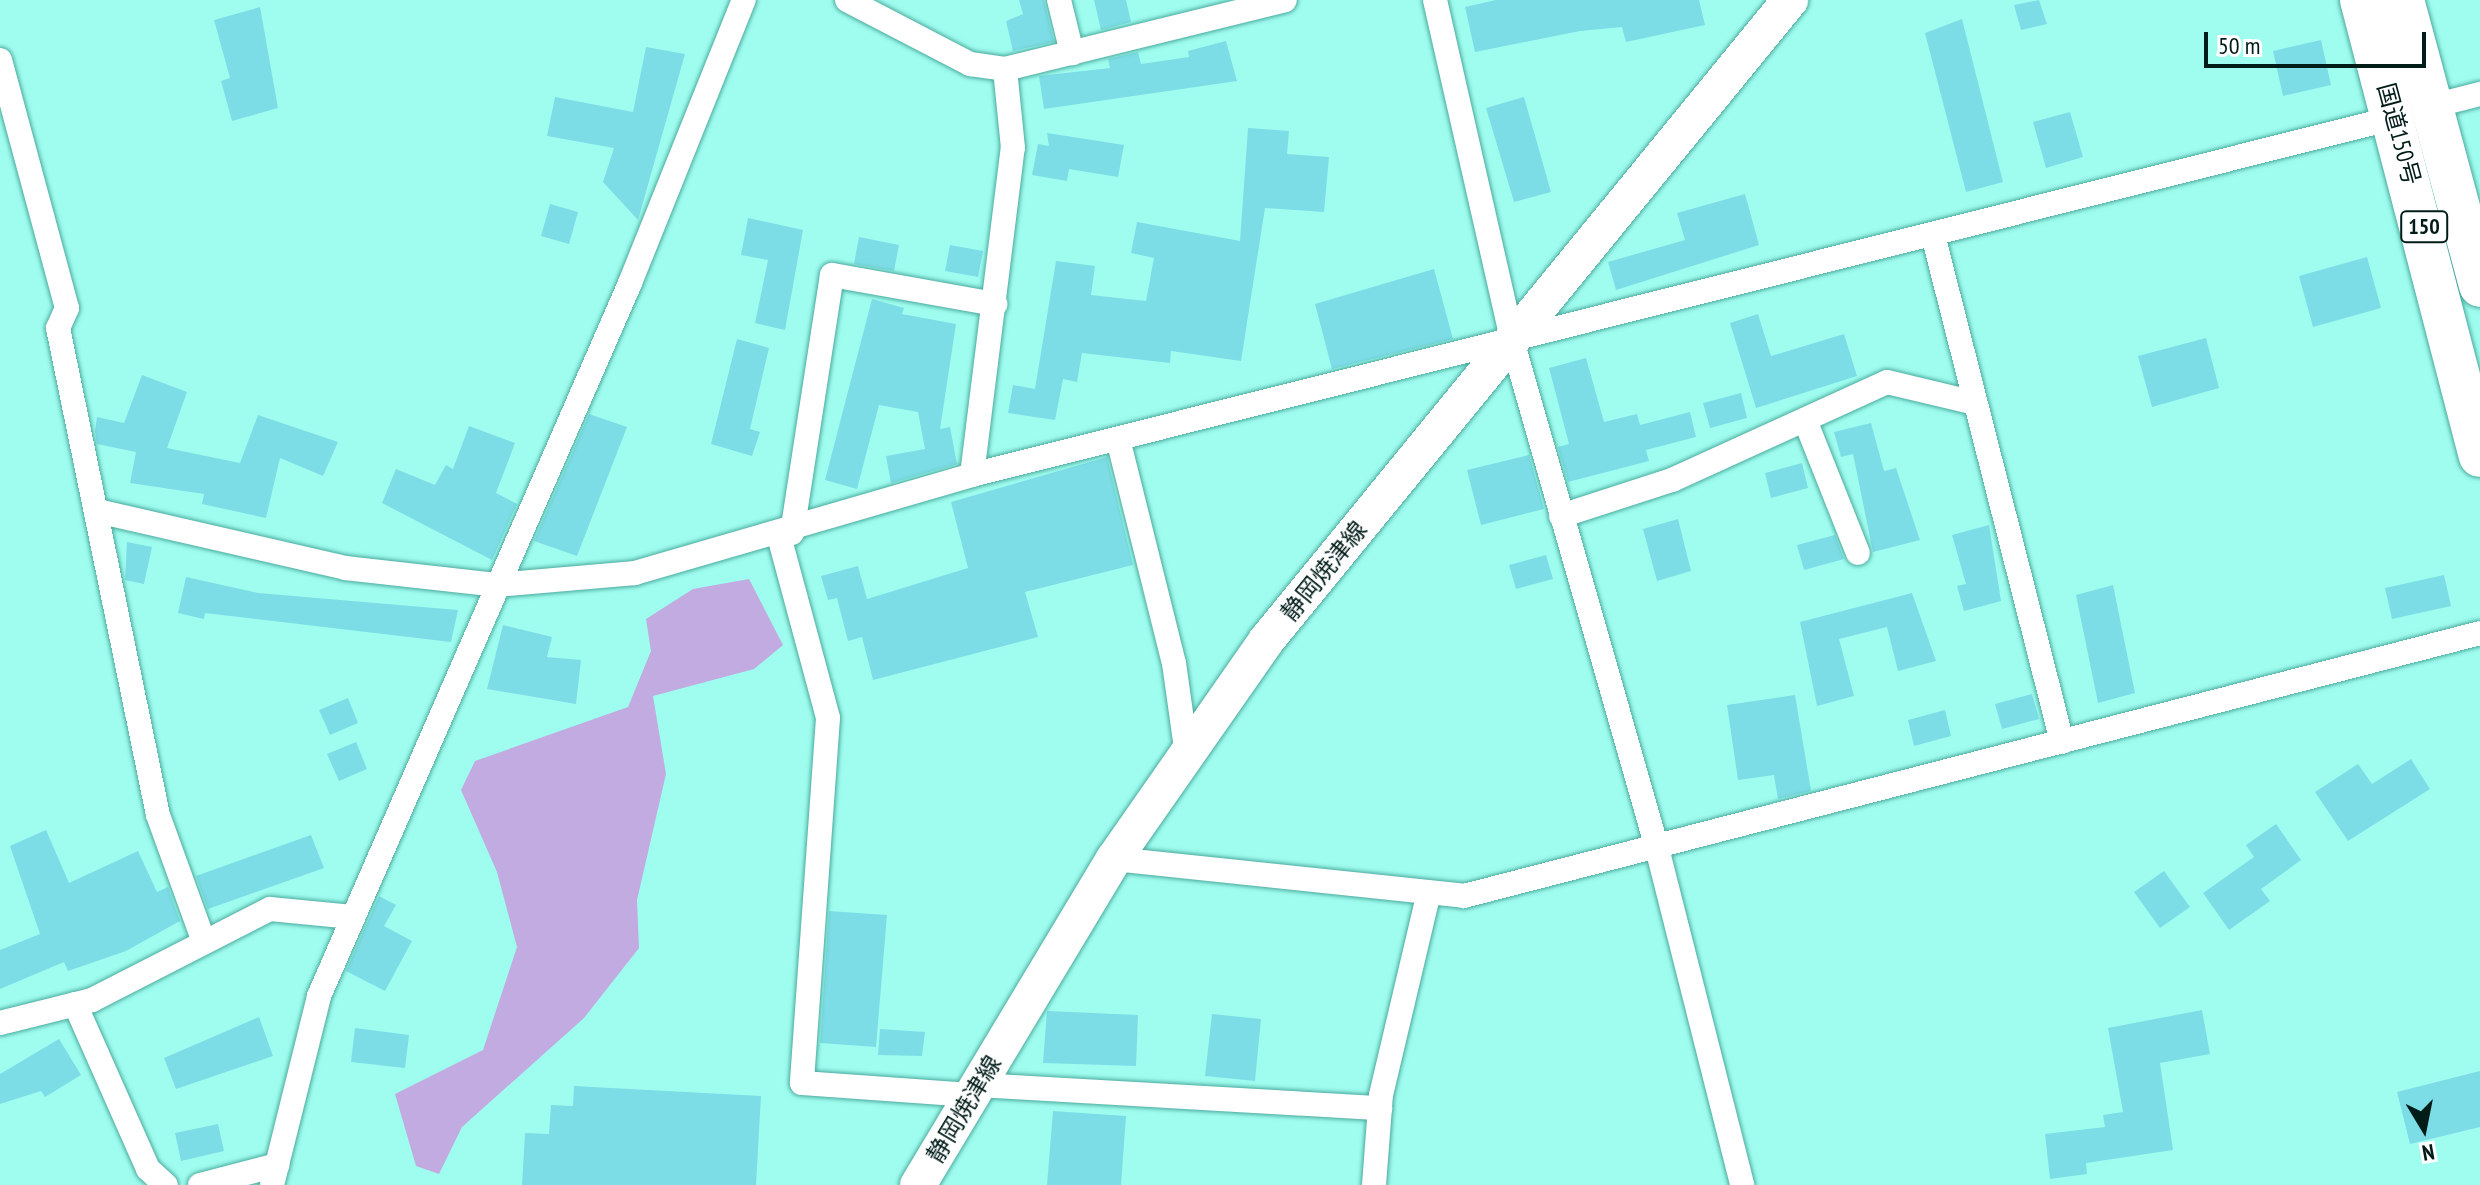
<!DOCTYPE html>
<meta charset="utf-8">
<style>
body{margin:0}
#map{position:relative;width:2480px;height:1185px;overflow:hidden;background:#9ffdef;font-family:"PT Sans Narrow","Noto Sans JP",sans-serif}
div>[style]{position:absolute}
.green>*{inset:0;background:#c1abe0}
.building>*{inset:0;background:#7ddde6}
.roads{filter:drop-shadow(0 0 2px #4baa9e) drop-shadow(0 0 2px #4baa9e)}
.minor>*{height:24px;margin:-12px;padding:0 12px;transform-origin:12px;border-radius:12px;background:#fff}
.secondary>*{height:36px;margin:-18px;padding:0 18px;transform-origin:18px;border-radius:18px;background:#fff}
.trunk>*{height:42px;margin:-21px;padding:0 21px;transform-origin:21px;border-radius:21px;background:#fff}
span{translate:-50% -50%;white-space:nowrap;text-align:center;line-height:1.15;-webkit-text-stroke:6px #fff;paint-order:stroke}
.shield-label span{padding:2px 6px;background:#fff;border:2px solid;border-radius:6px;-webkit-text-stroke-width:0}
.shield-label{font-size:22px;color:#001c18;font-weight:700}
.street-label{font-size:24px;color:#001c18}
.north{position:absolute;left:2384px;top:1089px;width:80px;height:80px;-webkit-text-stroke:6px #fff;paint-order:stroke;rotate:170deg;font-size:22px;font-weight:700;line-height:32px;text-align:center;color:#001c18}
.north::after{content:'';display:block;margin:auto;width:28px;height:36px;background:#001c18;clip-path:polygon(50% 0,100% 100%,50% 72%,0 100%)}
.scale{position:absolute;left:2204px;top:32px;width:222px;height:36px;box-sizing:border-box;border:4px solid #001c18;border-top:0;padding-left:10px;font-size:24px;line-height:28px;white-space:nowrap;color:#001c18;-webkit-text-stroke:6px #fff;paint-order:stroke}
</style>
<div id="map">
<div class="green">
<div style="clip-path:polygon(749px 579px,783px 645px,754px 669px,653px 696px,666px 774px,637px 900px,639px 948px,584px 1018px,462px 1127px,439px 1174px,416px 1166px,395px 1094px,483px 1050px,517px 947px,497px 872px,461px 790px,475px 761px,628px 707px,651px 651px,646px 619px,693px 589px)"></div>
</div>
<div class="building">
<div style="clip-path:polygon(1019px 0,1044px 0,1054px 42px,1013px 51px,1006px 21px,1023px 14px)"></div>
<div style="clip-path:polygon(1094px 0,1126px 0,1131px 22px,1101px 30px)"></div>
<div style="clip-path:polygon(1496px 0,1699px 0,1705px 25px,1626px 42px,1622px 27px,1580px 31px,1475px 52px,1465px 7px)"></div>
<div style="clip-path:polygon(2039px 0,2047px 24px,2021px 30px,2014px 5px)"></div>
<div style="clip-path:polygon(260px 7px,278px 108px,232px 121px,221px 81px,230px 78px,214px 20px)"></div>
<div style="clip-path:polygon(1962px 19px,2003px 182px,1966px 192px,1925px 33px)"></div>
<div style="clip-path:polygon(2321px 40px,2331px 85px,2283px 96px,2273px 51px)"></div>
<div style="clip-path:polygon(1226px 41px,1237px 81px,1044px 109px,1039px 76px,1110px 68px,1108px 59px,1138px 52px,1141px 64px,1189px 57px,1188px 51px)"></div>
<div style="clip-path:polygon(646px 47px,685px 54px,638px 220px,603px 182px,614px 148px,547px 136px,555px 97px,633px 112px)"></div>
<div style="clip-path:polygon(1524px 97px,1551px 192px,1514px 202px,1486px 108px)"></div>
<div style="clip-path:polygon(2070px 112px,2083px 157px,2046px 168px,2033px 122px)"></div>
<div style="clip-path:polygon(1248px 128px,1289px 131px,1287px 154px,1329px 157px,1324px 212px,1265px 208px,1241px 361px,1171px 351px,1170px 363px,1082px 353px,1077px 382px,1063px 379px,1055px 420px,1008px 413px,1013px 385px,1035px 389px,1056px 261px,1095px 266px,1091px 295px,1146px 301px,1154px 258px,1131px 253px,1137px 222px,1240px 241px)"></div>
<div style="clip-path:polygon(1047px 133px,1124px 145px,1118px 177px,1069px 169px,1067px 181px,1032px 175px,1038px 144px,1049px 146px)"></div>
<div style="clip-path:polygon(1745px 194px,1759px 245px,1616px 290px,1608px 262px,1685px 240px,1677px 213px)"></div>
<div style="clip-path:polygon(550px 204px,578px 212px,569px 244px,541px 236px)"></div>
<div style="clip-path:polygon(748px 218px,803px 230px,785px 330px,755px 323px,768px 260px,741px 255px)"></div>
<div style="clip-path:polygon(859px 237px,899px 245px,894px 271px,854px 264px)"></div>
<div style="clip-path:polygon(950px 245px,983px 251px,978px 277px,945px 271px)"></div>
<div style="clip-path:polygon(2367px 257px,2381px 308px,2313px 327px,2299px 276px)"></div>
<div style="clip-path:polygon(1434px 269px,1453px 339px,1332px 369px,1315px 304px)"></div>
<div style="clip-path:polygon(872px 299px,904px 308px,902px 314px,956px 324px,940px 429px,950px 427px,957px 464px,891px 483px,886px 456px,925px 449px,918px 412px,879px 405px,857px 489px,825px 480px)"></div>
<div style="clip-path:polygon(1758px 314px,1771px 356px,1844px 334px,1857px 376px,1756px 408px,1730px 323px)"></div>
<div style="clip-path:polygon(2206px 338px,2219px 388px,2152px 407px,2138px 356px)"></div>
<div style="clip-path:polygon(737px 339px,769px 348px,750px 429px,760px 432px,752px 456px,711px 444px)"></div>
<div style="clip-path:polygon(1586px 358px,1604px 422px,1637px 414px,1640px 425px,1690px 412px,1696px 437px,1646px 450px,1649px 461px,1568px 482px,1558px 447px,1569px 444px,1549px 368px)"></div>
<div style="clip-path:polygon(142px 375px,187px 392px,167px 448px,240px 463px,258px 415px,338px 442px,323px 476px,280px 458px,266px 518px,202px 504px,204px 494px,130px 483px,136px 452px,97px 444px,95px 431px,97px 417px,124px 423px)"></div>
<div style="clip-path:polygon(1741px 393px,1747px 418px,1710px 428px,1703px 403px)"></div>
<div style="clip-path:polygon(589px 414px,627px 427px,577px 556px,534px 541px)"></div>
<div style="clip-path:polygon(1871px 423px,1884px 471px,1896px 468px,1920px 540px,1873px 552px,1853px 454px,1841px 457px,1834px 432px)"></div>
<div style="clip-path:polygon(469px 426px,515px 443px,496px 493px,517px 504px,492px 560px,382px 503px,396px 469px,435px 485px,446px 465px,453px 469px)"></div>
<div style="clip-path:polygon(1529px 455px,1544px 509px,1481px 525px,1467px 470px)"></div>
<div style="clip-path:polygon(1107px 457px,1133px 565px,1025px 592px,1038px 637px,873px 680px,862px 637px,848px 641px,837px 598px,828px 600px,821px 576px,858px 566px,867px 599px,968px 568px,951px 502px)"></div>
<div style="clip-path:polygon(1802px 463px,1808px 488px,1771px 498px,1765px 473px)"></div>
<div style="clip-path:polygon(1678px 519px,1691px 571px,1657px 581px,1643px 529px)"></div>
<div style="clip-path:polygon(1989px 525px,2001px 601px,1964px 611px,1957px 586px,1966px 584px,1952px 535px)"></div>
<div style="clip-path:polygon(1835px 535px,1844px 559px,1804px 570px,1797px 545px)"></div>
<div style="clip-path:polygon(127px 542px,152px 547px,144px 584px,125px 580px)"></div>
<div style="clip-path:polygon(1546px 555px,1553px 579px,1516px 589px,1509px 565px)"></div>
<div style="clip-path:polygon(2444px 575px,2451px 606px,2392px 619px,2385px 588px)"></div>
<div style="clip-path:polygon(186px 577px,258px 593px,458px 610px,451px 642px,205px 613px,204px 619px,178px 613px)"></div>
<div style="clip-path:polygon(2113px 585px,2135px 693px,2098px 703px,2076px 595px)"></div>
<div style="clip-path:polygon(1912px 593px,1936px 661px,1898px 671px,1887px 627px,1839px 639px,1854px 696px,1817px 706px,1800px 622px)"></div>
<div style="clip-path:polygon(503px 625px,552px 637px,547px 657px,581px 660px,576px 704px,487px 689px)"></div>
<div style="clip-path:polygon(2032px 694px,2039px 719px,2002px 729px,1995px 704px)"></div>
<div style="clip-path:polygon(1795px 695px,1811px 791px,1778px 799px,1774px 775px,1738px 780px,1727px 705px)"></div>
<div style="clip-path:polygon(348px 698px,358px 723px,330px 735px,319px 710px)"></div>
<div style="clip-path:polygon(1945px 710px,1951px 736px,1914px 746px,1908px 720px)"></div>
<div style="clip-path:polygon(356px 742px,367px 769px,339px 781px,327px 754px)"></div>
<div style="clip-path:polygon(2411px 759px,2430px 789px,2348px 841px,2315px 792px,2358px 764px,2372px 784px)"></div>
<div style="clip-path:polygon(2276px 824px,2301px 860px,2261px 889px,2270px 901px,2229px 930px,2203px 893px,2254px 857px,2246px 845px)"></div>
<div style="clip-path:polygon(46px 830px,69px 883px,138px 851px,157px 892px,168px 887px,180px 921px,126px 951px,68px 971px,64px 962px,0 989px,0 950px,40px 934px,10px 846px)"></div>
<div style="clip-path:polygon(311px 835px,324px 868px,208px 909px,196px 876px)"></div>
<div style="clip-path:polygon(2164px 871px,2190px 907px,2160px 928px,2134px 892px)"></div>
<div style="clip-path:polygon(379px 896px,396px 905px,384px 926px,412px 941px,385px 991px,346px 971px)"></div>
<div style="clip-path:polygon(829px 911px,887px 915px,876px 1047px,820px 1043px)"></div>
<div style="clip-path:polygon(2202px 1010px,2210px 1054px,2160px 1063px,2173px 1150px,2086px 1163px,2087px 1174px,2050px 1179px,2045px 1134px,2105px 1127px,2103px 1115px,2123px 1112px,2108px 1028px)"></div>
<div style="clip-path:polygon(1047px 1011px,1138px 1015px,1136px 1066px,1043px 1063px)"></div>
<div style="clip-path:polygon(1212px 1014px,1261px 1019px,1255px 1081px,1205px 1076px)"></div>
<div style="clip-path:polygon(259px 1017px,273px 1056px,176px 1089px,164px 1058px)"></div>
<div style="clip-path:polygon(355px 1028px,409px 1035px,405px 1068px,351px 1062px)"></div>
<div style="clip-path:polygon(880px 1029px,925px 1032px,922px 1056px,878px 1055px)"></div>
<div style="clip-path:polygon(59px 1039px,81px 1075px,45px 1097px,41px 1091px,0 1104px,0 1074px)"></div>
<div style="clip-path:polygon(2480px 1071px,2480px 1127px,2410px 1144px,2397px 1092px)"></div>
<div style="clip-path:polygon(574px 1086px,761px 1096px,756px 1185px,522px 1185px,525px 1133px,549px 1134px,551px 1105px,573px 1106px)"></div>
<div style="clip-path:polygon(1053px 1111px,1126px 1116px,1121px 1185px,1047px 1185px)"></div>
<div style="clip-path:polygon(218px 1124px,224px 1151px,181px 1161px,175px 1133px)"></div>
</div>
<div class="roads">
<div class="minor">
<div style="left:847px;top:0;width:139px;rotate:27.5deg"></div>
<div style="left:970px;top:64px;width:35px;rotate:8deg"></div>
<div style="left:1005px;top:69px;width:288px;rotate:-13.8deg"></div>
<div style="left:1059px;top:0;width:55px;rotate:76.2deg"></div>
<div style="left:1435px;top:0;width:349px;rotate:77.2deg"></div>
<div style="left:1512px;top:340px;width:528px;rotate:74.07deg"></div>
<div style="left:1657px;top:848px;width:348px;rotate:75.8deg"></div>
<div style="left:0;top:60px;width:257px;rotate:74.9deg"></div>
<div style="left:67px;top:308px;width:22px;rotate:114deg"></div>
<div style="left:58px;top:328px;width:497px;rotate:78.4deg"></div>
<div style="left:158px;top:815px;width:135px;rotate:70.1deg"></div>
<div style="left:2433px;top:106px;width:49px;rotate:-14.3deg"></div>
<div style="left:1933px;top:235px;width:523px;rotate:75.72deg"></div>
<div style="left:1805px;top:420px;width:143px;rotate:68.3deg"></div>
<div style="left:1119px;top:443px;width:227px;rotate:76deg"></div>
<div style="left:1174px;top:663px;width:94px;rotate:82deg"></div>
<div style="left:972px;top:475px;width:330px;rotate:-82.9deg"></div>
<div style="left:1013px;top:148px;width:79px;rotate:-95.8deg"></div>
<div style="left:97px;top:511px;width:254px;rotate:12.9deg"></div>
<div style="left:345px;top:568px;width:152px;rotate:6.4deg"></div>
<div style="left:496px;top:585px;width:140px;rotate:-4.9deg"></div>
<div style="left:635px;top:573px;width:351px;rotate:-16.2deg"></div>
<div style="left:972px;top:475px;width:1469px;rotate:-14.1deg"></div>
<div style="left:1561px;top:516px;width:117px;rotate:-18deg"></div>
<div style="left:1672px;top:480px;width:236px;rotate:-24.5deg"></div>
<div style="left:1887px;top:382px;width:90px;rotate:13.4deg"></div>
<div style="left:792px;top:533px;width:261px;rotate:-81.2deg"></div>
<div style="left:832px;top:275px;width:166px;rotate:10.1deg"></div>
<div style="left:779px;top:536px;width:188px;rotate:74.9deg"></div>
<div style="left:828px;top:718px;width:366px;rotate:94.1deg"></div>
<div style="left:802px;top:1083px;width:169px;rotate:4.1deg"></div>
<div style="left:1114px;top:859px;width:352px;rotate:6deg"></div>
<div style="left:1464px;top:896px;width:1049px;rotate:-14.51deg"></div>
<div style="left:75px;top:1004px;width:180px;rotate:66.1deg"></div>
<div style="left:148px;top:1169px;width:24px;rotate:42deg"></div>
<div style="left:0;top:1023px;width:95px;rotate:-14deg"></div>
<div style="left:92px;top:1000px;width:200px;rotate:-27.1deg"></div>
<div style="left:270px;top:909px;width:83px;rotate:5.5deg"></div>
<div style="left:978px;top:1085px;width:403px;rotate:3.3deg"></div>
<div style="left:200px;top:1185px;width:80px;rotate:-14.6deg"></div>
<div style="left:272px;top:1185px;width:195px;rotate:-76deg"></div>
<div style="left:319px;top:996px;width:778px;rotate:-66.43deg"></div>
<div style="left:630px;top:283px;width:305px;rotate:-68.1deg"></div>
<div style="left:1374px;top:1185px;width:90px;rotate:-85.6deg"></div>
<div style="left:1381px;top:1095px;width:204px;rotate:-76.7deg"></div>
</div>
<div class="secondary">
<div style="left:918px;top:1185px;width:380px;rotate:-59deg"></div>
<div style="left:1114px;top:859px;width:266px;rotate:-55.1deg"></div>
<div style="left:1266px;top:641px;width:828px;rotate:-50.73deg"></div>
</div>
<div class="trunk">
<div style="left:2361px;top:0;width:471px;rotate:75.4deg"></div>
<div style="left:2403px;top:0;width:296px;rotate:74.9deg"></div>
</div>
</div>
<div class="shield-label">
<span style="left:2424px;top:227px">150</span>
</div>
<div class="street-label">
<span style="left:2399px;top:134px;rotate:75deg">国道150号</span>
<span style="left:1324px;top:571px;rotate:-51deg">静岡焼津線</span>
<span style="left:964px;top:1109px;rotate:-59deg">静岡焼津線</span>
</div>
<div class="north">N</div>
<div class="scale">50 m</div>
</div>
